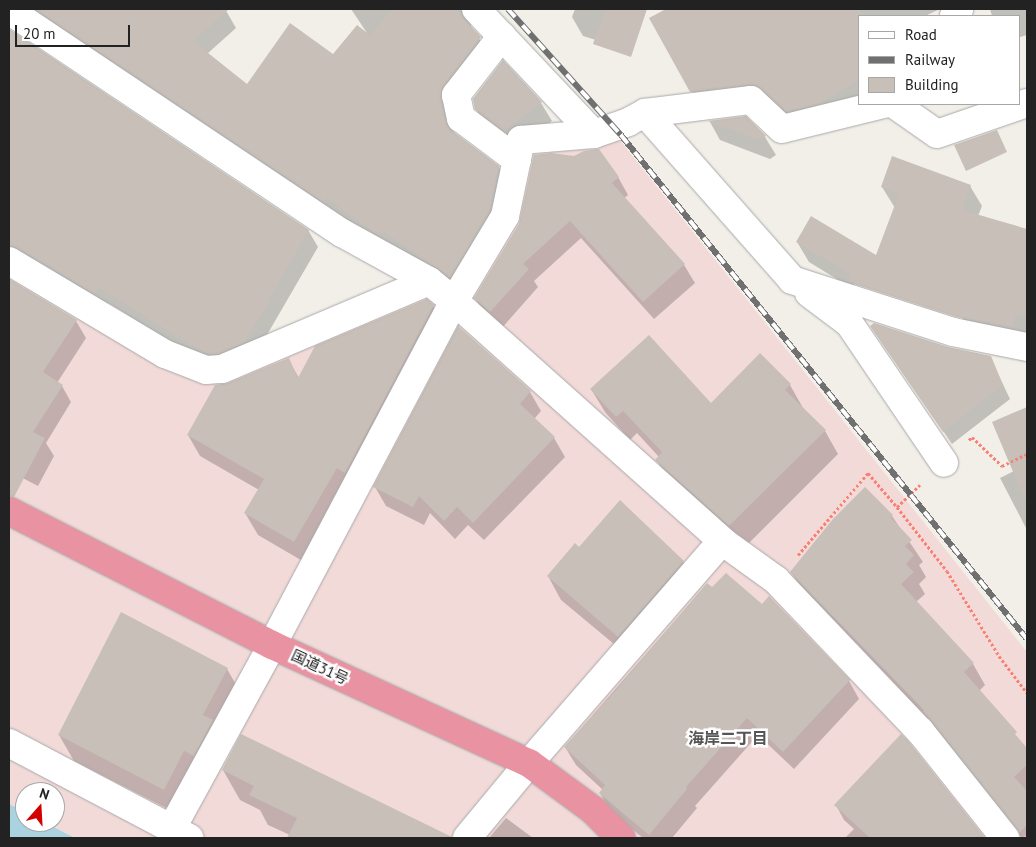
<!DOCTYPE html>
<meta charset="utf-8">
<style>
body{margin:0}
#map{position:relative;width:1036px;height:847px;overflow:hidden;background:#f2efe9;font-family:"PT Sans","Noto Sans JP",sans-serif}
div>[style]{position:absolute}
.commercial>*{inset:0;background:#f2dad9}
.water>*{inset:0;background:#aad3df}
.shadow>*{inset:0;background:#0003}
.building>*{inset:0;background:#c7bfb8}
.path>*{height:3px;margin-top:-1.5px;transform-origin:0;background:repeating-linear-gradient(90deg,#fa8072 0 2.5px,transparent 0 5px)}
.roads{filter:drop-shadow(0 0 1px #a9a9a9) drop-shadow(0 0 1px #a9a9a9)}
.minor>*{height:28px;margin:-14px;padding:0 14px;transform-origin:14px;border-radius:14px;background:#fff}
.highway>*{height:28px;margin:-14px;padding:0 14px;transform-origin:14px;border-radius:14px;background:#e892a2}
.rail>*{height:5.5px;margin-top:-2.75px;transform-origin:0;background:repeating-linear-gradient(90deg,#fff 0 11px,#707070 0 22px);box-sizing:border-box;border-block:1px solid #707070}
span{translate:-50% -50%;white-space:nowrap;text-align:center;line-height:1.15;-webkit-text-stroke:5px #fff;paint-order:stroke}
.street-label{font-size:15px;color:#222}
.neighbourhood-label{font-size:16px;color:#555;font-weight:700}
.frame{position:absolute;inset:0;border:10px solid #222;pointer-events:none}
.legend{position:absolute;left:858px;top:15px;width:162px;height:90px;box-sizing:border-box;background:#fff;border:1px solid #a7a7a7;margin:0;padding:6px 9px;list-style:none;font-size:15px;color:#222}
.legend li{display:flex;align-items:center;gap:10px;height:25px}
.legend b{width:25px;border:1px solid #a7a7a7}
.north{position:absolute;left:15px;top:782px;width:50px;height:50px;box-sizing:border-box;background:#fff;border:1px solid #a7a7a7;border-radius:50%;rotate:19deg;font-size:14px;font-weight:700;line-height:20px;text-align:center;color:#222}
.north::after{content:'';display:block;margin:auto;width:18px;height:22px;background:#d40000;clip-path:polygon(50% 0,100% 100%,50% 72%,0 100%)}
.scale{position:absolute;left:15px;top:25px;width:115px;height:22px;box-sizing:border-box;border:2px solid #222;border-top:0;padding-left:6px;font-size:15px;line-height:18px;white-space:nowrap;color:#222;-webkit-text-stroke:4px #fff;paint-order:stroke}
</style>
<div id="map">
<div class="commercial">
<div style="clip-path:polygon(619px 139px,1027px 652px,1027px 838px,75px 838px,44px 822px,55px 822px,55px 792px,25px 792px,25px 812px,9px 804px,9px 258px,196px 367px,392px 294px,466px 269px,490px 238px,523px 141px)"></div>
</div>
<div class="water">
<div style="clip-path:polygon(9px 804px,25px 812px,25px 822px,44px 822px,75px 838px,9px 838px)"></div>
</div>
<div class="shadow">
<div style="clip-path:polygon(28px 9px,225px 9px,236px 28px,207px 54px,247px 86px,425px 120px,351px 9px,466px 9px,472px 19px,471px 27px,490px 55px,450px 109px,454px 134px,499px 167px,509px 185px,460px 294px,389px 252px)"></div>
<div style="clip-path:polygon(575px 9px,643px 9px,628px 50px,583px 36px,572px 17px)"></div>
<div style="clip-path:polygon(668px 9px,940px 9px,925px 16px,860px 16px,860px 103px,798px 130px,767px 103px,702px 109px,651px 18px)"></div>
<div style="clip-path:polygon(990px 9px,1027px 9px,1027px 35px,1020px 37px,1020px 16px,992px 16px)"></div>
<div style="clip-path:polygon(9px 29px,308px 230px,318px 247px,253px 359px,219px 371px,108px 303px,104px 310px,9px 266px)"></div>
<div style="clip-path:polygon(541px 103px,552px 121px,515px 149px,487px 128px,476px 109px)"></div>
<div style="clip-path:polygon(745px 118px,765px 137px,776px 155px,770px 159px,720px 140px,710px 122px)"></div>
<div style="clip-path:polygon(618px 177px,628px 195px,624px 198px,684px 265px,695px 283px,654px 319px,581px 238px,534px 281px,538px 287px,501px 329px,486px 316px,475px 298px)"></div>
<div style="clip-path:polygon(evenodd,970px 186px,982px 206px,978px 216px,1027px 231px,1027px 348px,853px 289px,809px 262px,797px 242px,876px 257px,895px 208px,882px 187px,970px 186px,854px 282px,963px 318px,963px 320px,854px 285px,854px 282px)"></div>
<div style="clip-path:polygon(9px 280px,76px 321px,86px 338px,57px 383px,62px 386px,71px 402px,46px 443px,54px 456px,38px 486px,13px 473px,9px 466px)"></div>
<div style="clip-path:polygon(433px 306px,446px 327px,306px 563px,258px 535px,245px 513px,259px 490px,200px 456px,188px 435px,228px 385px,288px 359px,299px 378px)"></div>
<div style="clip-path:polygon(872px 326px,948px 348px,990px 357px,1010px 399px,952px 444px)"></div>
<div style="clip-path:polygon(459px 328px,530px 392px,541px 411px,534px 419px,554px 438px,565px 457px,484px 540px,468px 525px,455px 539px,430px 513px,424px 525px,386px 506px,375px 487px)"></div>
<div style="clip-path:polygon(760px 355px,790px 385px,803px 408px,825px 431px,838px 454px,743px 549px,670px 484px,657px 460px,659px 457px,637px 433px,630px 440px,605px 412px,591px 389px,711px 405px)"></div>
<div style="clip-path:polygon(1027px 408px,1027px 527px,1026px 528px,1000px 478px,1014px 471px,993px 422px)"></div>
<div style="clip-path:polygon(892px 516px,923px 562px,919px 565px,926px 577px,919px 584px,925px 594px,916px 602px,973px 664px,985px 685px,979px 691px,1027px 749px,1027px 838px,1025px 836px,1022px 838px,932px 725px,804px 593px,791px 572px)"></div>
<div style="clip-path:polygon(579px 549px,683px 562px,696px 585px,632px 659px,561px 600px,548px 576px)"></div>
<div style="clip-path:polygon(707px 584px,849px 681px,859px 699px,794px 769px,758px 735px,695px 806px,697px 808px,672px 838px,643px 838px,611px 812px,600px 793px,603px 790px,576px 765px,565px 747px)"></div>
<div style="clip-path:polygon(227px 669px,242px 695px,180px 815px,74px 761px,59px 735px)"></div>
<div style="clip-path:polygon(242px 735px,451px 838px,288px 838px,290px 835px,268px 825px,260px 810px,240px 800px,223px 770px)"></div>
<div style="clip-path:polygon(901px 736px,984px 838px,845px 838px,854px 829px,844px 820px,836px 805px)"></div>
<div style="clip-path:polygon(506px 818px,533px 838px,489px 838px)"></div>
</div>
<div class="building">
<div style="clip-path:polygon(35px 9px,229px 9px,193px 41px,247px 84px,290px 23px,333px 54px,357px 25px,370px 35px,392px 9px,461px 9px,464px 19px,481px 37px,444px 85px,441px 98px,446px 121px,451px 130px,499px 166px,490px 210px,450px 278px,383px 231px,379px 236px,327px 198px,325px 203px)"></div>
<div style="clip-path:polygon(605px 9px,647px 9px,631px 57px,593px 44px)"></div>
<div style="clip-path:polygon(666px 9px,860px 9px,860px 79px,819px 104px,786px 112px,755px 85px,690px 92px,649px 18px)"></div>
<div style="clip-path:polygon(9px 29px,309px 230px,268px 301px,269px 302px,244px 343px,218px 354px,208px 354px,201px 351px,98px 287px,94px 293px,17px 248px,9px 245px)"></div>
<div style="clip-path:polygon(503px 60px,542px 102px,504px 131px,475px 109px,473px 99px)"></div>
<div style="clip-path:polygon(746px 116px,766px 136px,759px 140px,708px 121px)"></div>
<div style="clip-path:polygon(997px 130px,1007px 152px,966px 171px,954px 145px)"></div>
<div style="clip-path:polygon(599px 149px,619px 177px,612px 183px,685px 264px,643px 302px,570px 221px,523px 264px,529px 269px,490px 312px,474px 298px,519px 224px,534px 155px,551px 153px,574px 156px,584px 151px)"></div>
<div style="clip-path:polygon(892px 156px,971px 185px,962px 210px,1027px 229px,1027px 318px,1016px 314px,1012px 328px,957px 317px,848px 282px,850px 274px,796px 242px,811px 216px,876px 255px,899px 194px,881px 187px)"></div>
<div style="clip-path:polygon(9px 279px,77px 320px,43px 372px,63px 385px,33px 432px,45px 438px,14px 497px,9px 495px)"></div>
<div style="clip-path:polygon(427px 299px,434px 305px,345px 473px,337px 468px,294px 542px,244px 513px,264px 479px,187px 435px,215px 385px,228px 383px,289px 358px,298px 378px,315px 346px)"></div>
<div style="clip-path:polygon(874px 323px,948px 347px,991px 356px,1003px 385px,943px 432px,870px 326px)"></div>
<div style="clip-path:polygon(458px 326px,531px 391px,520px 404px,555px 437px,473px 523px,457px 507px,444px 521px,419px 496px,413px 507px,373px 487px)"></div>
<div style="clip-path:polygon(649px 335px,711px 403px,760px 353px,791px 384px,785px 390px,826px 430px,729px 526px,655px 460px,662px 452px,623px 411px,616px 417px,590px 389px)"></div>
<div style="clip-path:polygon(1027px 407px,1027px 505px,992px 422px)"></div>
<div style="clip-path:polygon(865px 487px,893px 515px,891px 518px,912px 540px,905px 546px,914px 555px,906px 564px,914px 572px,901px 584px,974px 663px,964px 672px,1017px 732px,1015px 734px,1027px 748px,1027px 765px,1014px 777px,1027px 791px,1027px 825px,1019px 833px,923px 711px,924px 710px,790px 572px,833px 519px)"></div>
<div style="clip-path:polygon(620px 500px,684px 561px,618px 637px,547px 576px,575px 543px,579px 547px)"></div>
<div style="clip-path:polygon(726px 573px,762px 604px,769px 596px,850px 680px,783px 752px,747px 718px,686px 787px,687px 789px,649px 835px,599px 793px,605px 785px,564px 747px,615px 691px,707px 583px,712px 587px)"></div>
<div style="clip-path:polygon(121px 612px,228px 668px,203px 715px,213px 720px,194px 756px,184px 751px,164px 790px,58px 735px)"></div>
<div style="clip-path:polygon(241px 734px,452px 837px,452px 838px,287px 838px,297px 818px,249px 795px,254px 786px,222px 770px)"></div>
<div style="clip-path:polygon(901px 734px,908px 741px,985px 838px,870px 838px,834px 805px)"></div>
</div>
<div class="path">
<div style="left:969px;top:440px;width:4px;rotate:-45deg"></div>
<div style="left:972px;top:437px;width:42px;rotate:44deg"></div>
<div style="left:1002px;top:466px;width:28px;rotate:-26deg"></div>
<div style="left:897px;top:507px;width:81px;rotate:52deg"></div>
<div style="left:947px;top:571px;width:100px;rotate:58.5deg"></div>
<div style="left:999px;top:656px;width:46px;rotate:52.9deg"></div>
<div style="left:798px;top:555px;width:108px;rotate:-49.5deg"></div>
<div style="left:868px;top:473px;width:45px;rotate:49.5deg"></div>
<div style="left:897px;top:507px;width:32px;rotate:-44deg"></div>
</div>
<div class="roads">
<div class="minor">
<div style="left:11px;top:9px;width:11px;rotate:45deg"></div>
<div style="left:19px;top:17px;width:389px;rotate:33.8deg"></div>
<div style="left:342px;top:233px;width:99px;rotate:28.9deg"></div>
<div style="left:429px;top:281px;width:32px;rotate:39deg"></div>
<div style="left:454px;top:301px;width:360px;rotate:41.8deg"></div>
<div style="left:722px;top:541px;width:67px;rotate:35.8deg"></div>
<div style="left:776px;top:580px;width:209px;rotate:46.4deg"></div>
<div style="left:920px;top:731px;width:137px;rotate:51.5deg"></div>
<div style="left:476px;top:9px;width:172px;rotate:46.7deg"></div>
<div style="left:954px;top:16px;width:9px;rotate:-54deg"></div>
<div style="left:502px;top:36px;width:75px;rotate:127.9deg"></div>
<div style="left:456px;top:95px;width:24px;rotate:78deg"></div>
<div style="left:461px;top:118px;width:70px;rotate:36.9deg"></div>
<div style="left:894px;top:104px;width:52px;rotate:34.9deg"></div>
<div style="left:937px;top:134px;width:95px;rotate:-19deg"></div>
<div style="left:645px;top:113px;width:222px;rotate:48.6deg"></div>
<div style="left:792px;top:280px;width:169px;rotate:17.9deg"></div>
<div style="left:953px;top:332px;width:76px;rotate:11.5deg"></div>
<div style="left:9px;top:261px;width:182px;rotate:30.8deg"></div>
<div style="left:165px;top:354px;width:44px;rotate:21.3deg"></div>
<div style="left:206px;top:370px;width:16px;rotate:-4deg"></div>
<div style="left:222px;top:369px;width:225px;rotate:-23deg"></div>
<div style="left:809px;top:293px;width:50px;rotate:36.9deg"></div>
<div style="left:849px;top:323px;width:169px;rotate:55.8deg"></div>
<div style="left:9px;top:743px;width:204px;rotate:27.8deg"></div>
<div style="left:172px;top:828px;width:209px;rotate:-61.3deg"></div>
<div style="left:272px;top:645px;width:389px;rotate:-62.1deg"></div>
<div style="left:454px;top:301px;width:99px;rotate:-59deg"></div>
<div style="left:505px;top:216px;width:78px;rotate:-78.1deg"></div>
<div style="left:521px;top:140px;width:73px;rotate:-4.7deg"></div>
<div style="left:594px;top:134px;width:36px;rotate:-19deg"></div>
<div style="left:628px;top:122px;width:19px;rotate:-28deg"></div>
<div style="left:645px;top:113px;width:107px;rotate:-7deg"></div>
<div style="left:751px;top:100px;width:42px;rotate:43.1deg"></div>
<div style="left:782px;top:129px;width:105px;rotate:-13.8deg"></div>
<div style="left:467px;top:838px;width:97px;rotate:-50.4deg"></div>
<div style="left:529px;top:763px;width:294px;rotate:-49deg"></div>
</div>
<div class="highway">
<div style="left:9px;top:511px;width:295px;rotate:27deg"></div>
<div style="left:272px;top:645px;width:283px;rotate:24.7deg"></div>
<div style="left:529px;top:763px;width:79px;rotate:36.3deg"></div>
<div style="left:593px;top:810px;width:40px;rotate:45deg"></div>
</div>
</div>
<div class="rail">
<div style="left:508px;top:9px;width:169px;rotate:48.1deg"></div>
<div style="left:621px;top:135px;width:647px;rotate:51.15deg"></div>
</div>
<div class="street-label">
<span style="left:320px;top:667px;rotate:25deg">国道31号</span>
</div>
<div class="neighbourhood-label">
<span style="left:728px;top:738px">海岸二丁目</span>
</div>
<div class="frame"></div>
<ul class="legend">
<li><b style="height:6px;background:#fff"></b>Road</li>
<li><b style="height:6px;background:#707070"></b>Railway</li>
<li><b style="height:14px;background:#c7bfb8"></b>Building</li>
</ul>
<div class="north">N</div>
<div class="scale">20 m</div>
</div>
